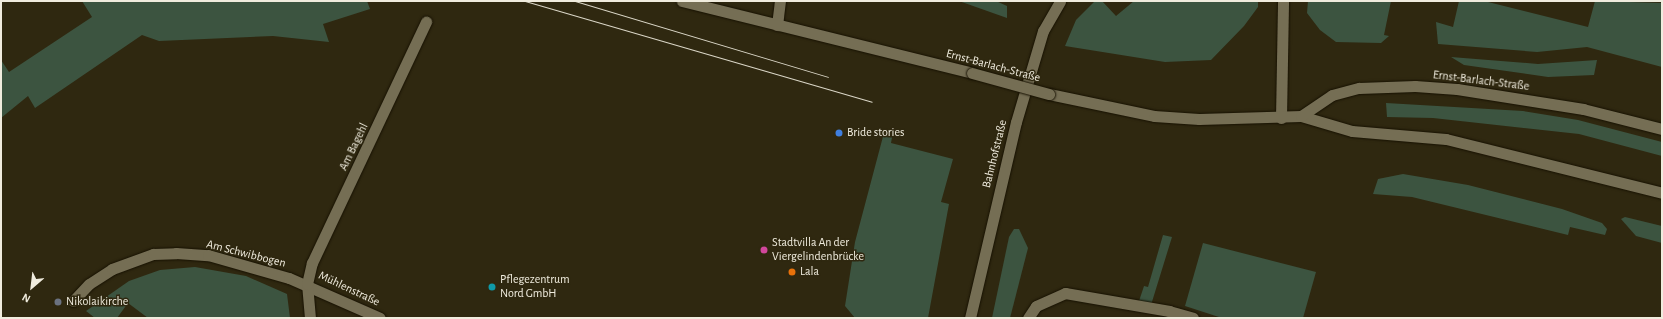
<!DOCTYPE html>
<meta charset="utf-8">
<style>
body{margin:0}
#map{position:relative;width:1663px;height:319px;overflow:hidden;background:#2f2810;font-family:"Alegreya Sans",sans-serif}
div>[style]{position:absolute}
.green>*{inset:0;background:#3c5440}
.roads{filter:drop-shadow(0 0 1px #171100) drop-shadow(0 0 1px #171100)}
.minor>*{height:11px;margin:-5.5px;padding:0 5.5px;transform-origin:5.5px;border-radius:5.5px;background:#756e54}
.secondary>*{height:11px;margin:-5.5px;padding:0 5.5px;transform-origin:5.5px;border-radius:5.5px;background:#756e54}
.tram>*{height:1px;margin:-0.5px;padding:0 0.5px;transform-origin:0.5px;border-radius:0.5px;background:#dbd7c8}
.bridges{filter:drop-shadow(0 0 1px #171100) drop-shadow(0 0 1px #171100)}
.secondary-bridge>*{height:11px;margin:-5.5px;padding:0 5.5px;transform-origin:5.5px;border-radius:5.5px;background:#756e54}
.dots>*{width:11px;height:11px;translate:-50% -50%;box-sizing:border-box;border:2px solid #2f2810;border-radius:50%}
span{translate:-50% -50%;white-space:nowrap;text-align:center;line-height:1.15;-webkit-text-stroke:3px #2f2810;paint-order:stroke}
.street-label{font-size:12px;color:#f0ecde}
.poi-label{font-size:12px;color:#f0ecde}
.left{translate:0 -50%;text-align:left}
.frame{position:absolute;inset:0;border:2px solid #f0ecde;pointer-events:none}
.north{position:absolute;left:12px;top:267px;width:40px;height:40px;-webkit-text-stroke:3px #2f2810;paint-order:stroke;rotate:208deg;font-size:11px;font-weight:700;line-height:16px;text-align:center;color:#f0ecde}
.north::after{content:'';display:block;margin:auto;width:14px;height:18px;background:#f0ecde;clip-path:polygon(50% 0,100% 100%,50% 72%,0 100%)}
</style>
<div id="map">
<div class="green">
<div style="clip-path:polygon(82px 1px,367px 1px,370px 9px,323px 24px,329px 42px,273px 36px,159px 41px,142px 35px,35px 108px,28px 96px,1px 118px,1px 60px,9px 72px,92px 17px)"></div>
<div style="clip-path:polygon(959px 1px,996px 1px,1007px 6px,1007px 18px)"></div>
<div style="clip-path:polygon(1095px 1px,1102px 1px,1116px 16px,1134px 1px,1258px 1px,1258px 7px,1244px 26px,1211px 60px,1165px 62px,1065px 46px,1076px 20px)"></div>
<div style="clip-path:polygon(1308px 1px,1391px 1px,1384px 35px,1389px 36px,1381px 43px,1336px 42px,1320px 30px,1307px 13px)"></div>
<div style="clip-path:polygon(1459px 1px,1484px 1px,1588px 27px,1595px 1px,1662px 3px,1662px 67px,1587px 47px,1537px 52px,1438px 44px,1436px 22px,1453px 27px)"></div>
<div style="clip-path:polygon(1451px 57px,1538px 64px,1597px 60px,1594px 75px,1548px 77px,1464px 65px)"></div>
<div style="clip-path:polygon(1386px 103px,1523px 111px,1578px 120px,1662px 142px,1662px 156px,1579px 134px,1433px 118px,1387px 117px)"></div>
<div style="clip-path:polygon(885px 129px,893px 132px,891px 143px,953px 159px,941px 202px,949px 204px,928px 318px,855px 318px,845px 306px,855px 242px)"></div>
<div style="clip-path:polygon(1403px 174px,1468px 185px,1562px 209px,1602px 223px,1607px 229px,1605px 235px,1570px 227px,1568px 235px,1412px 197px,1373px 194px,1378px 179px)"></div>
<div style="clip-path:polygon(1625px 217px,1662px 226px,1662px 243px,1636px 236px,1621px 219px)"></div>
<div style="clip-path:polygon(1014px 229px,1019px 229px,1028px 248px,1010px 318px,992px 318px,1009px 237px)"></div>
<div style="clip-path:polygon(1163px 235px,1172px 237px,1151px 305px,1139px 301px,1144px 286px,1148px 287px)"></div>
<div style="clip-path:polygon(1203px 243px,1316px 272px,1303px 318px,1222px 318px,1185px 306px)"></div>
<div style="clip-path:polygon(195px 267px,246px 276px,287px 294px,290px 318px,148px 318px,128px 303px,117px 318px,95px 318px,86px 311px,129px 281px,160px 270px)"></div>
</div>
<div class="roads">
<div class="minor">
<div style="left:777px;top:25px;width:24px;rotate:-83deg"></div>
<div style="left:1281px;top:118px;width:117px;rotate:-89deg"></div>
<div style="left:73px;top:301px;width:23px;rotate:-47deg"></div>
<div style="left:89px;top:284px;width:27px;rotate:-33deg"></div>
<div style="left:112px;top:269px;width:44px;rotate:-20.1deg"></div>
<div style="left:153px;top:254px;width:23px;rotate:-2deg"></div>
<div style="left:176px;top:253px;width:32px;rotate:4deg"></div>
<div style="left:208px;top:255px;width:84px;rotate:15.9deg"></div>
<div style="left:289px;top:278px;width:99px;rotate:23.7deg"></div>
<div style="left:310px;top:318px;width:34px;rotate:-95deg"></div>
<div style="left:307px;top:284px;width:22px;rotate:-77deg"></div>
<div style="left:312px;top:263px;width:267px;rotate:-64.7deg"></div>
<div style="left:970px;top:318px;width:201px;rotate:-76.8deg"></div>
<div style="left:1016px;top:122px;width:95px;rotate:-73.5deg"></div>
<div style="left:1043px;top:31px;width:34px;rotate:-60deg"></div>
<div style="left:1028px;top:318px;width:14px;rotate:-56deg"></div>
<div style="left:1036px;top:306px;width:32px;rotate:-24deg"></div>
<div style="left:1065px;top:293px;width:106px;rotate:9.8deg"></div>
<div style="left:1169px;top:311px;width:25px;rotate:16deg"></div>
</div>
<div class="secondary">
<div style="left:682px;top:1px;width:299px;rotate:13.9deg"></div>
<div style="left:1049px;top:94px;width:107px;rotate:11.8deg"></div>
<div style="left:1154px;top:116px;width:45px;rotate:3.8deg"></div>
<div style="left:1199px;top:119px;width:102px;rotate:-1.7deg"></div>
<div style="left:1301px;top:116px;width:53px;rotate:16.4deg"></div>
<div style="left:1352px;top:131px;width:94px;rotate:4.9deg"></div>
<div style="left:1446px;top:139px;width:223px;rotate:14deg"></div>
<div style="left:1301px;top:116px;width:37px;rotate:-34deg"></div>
<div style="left:1332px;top:95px;width:28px;rotate:-15deg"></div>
<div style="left:1359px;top:88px;width:56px;rotate:-2deg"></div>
<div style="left:1415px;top:86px;width:42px;rotate:4.1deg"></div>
<div style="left:1457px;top:89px;width:128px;rotate:9deg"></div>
<div style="left:1583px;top:109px;width:81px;rotate:14.2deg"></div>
</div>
</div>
<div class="tram">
<div style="left:525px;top:1px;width:361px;rotate:16.2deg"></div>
<div style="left:575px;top:1px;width:264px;rotate:16.7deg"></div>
</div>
<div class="bridges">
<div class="secondary-bridge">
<div style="left:972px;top:73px;width:80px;rotate:15.3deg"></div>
</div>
</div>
<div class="dots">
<div style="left:839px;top:133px;background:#3f7fe0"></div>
<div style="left:764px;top:250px;background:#d1479c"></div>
<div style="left:792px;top:272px;background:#e8710a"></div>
<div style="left:492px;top:287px;background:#0f9aa8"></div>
<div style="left:58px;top:302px;background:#6b7280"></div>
</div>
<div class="street-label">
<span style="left:993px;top:66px;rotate:15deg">Ernst-Barlach-Straße</span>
<span style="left:1481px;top:81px;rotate:7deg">Ernst-Barlach-Straße</span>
<span style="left:354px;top:147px;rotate:-64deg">Am Bagehl</span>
<span style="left:995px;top:154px;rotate:-76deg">Bahnhofstraße</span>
<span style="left:246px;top:254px;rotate:14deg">Am Schwibbogen</span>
<span style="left:349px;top:289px;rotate:25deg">Mühlenstraße</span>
</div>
<div class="poi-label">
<span class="left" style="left:847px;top:133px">Bride stories</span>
<span class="left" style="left:772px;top:250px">Stadtvilla An der<br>Viergelindenbrücke</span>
<span class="left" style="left:800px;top:272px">Lala</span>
<span class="left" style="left:500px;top:287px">Pflegezentrum<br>Nord GmbH</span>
<span class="left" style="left:66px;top:302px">Nikolaikirche</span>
</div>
<div class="frame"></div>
<div class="north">N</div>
</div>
